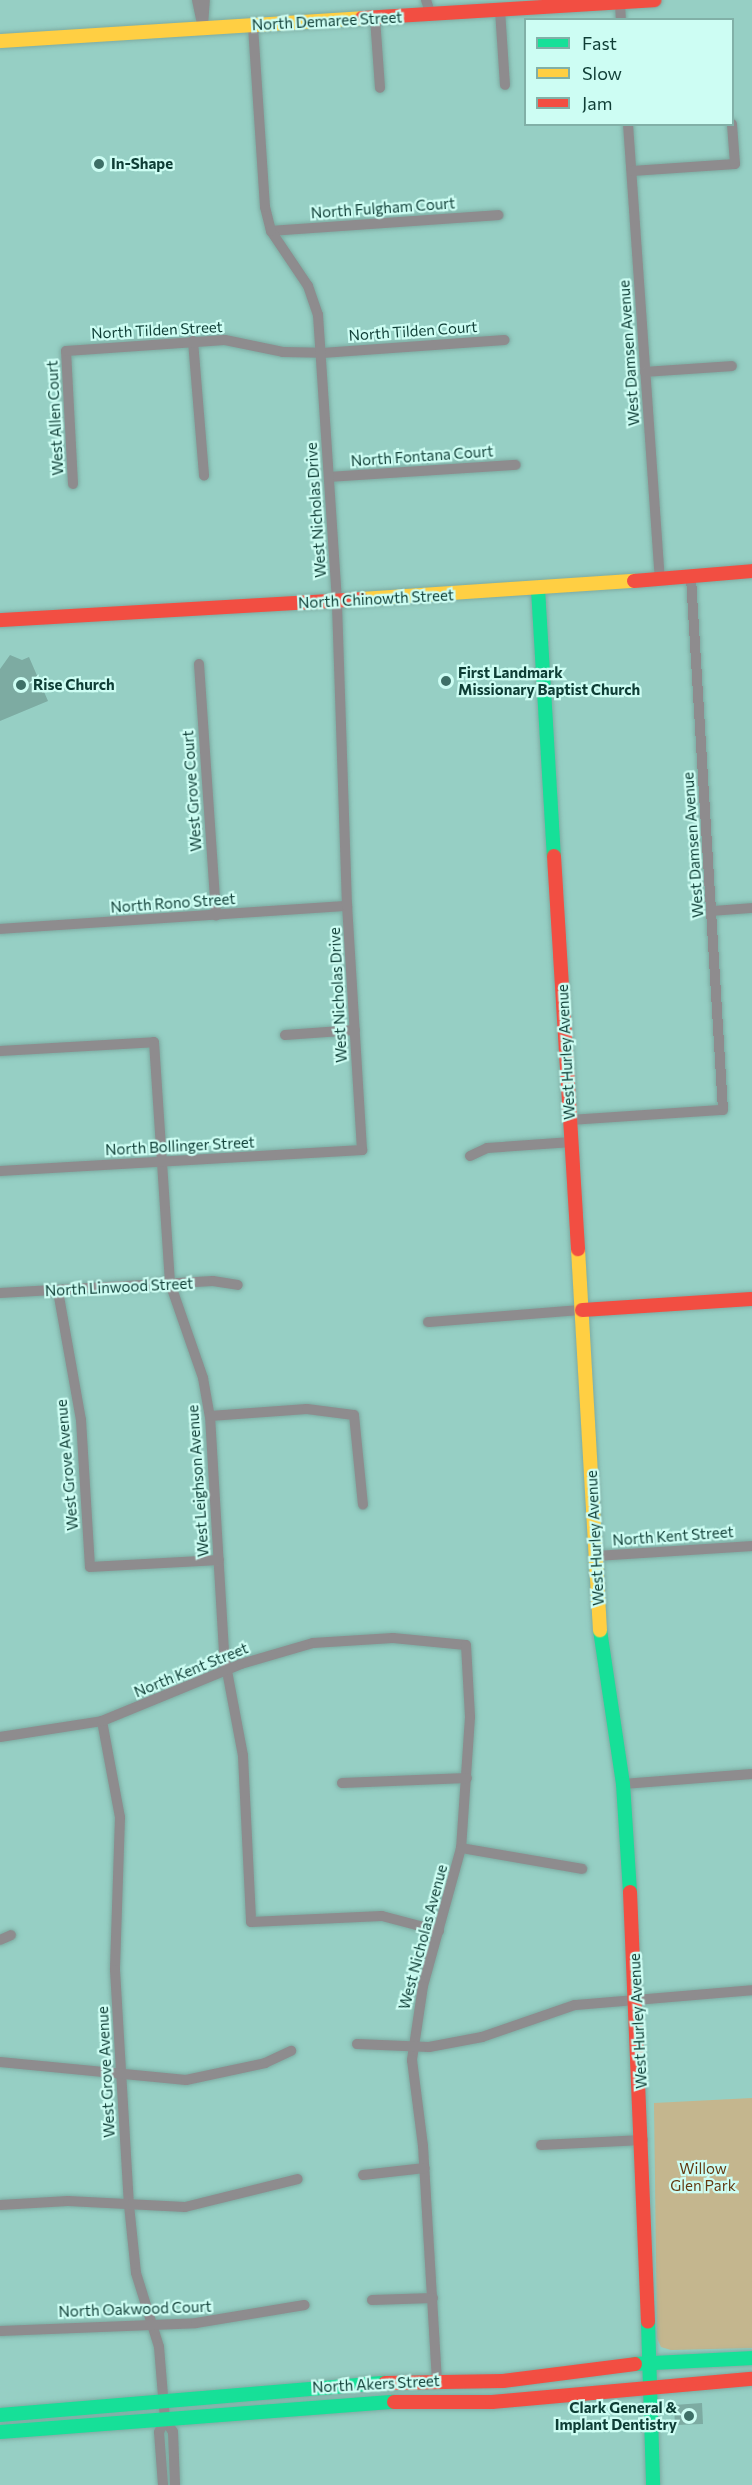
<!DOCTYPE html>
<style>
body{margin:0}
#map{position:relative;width:752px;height:2485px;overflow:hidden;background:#96cfc4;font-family:Commissioner,sans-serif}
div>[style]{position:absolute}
.green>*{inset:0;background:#c4b68e}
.building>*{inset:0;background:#7daba2}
.roads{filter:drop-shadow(0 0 2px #7daba2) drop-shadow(0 0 2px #7daba2)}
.street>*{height:10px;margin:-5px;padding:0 5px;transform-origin:5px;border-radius:5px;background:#8e8c8e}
.fast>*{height:14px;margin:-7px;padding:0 7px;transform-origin:7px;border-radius:7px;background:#16e098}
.slow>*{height:14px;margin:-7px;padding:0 7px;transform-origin:7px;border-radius:7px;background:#ffcf43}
.jam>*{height:14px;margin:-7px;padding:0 7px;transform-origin:7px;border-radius:7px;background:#f24e42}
.dots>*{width:16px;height:16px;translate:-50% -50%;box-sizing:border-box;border:3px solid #cdfdf3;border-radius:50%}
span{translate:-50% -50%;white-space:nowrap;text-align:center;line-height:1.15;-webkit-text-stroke:4.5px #cdfdf3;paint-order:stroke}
.street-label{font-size:15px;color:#0e3d35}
.poi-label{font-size:15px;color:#0e3d35;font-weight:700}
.left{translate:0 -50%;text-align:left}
.right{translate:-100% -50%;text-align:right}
.park-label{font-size:15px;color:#633911}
.legend{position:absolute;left:524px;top:18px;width:210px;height:108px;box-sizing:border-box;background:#cdfdf3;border:2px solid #81b0a7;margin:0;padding:8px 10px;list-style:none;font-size:18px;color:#0e3d35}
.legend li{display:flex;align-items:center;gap:12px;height:30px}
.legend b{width:30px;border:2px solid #81b0a7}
</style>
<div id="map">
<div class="green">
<div style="clip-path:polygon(752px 2098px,752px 2348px,671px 2350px,661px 2347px,657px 2338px,654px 2103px)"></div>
</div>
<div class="building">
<div style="clip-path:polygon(10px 655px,22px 660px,29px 657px,48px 701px,0 721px,0 669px)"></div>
<div style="clip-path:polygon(702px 2403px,703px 2424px,675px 2425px,674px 2405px)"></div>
</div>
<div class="roads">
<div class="street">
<div style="left:197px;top:0;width:30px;rotate:78deg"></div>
<div style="left:426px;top:0;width:16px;rotate:72deg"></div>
<div style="left:620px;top:3px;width:17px;rotate:87deg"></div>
<div style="left:500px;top:10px;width:75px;rotate:86.2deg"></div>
<div style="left:375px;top:18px;width:70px;rotate:85.9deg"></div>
<div style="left:203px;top:26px;width:26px;rotate:-86deg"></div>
<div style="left:628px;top:124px;width:456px;rotate:86deg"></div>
<div style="left:632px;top:171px;width:103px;rotate:-3.9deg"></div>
<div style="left:735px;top:164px;width:40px;rotate:-94.3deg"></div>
<div style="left:271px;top:231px;width:228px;rotate:-4deg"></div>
<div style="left:193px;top:341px;width:135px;rotate:85.3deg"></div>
<div style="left:645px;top:372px;width:87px;rotate:-3.9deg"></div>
<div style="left:329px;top:477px;width:187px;rotate:-3.7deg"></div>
<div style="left:73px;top:484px;width:133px;rotate:-93deg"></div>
<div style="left:66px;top:351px;width:159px;rotate:-4deg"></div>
<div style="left:225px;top:340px;width:59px;rotate:11.7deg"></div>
<div style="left:283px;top:352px;width:39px;rotate:1deg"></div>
<div style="left:322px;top:353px;width:183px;rotate:-4.1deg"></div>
<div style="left:199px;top:664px;width:252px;rotate:86.1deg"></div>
<div style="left:712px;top:911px;width:40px;rotate:-4.3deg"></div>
<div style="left:0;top:929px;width:348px;rotate:-3.8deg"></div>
<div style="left:285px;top:1035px;width:70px;rotate:-4.1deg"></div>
<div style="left:0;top:1051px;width:154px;rotate:-3.3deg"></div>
<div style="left:154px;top:1042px;width:242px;rotate:86.2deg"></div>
<div style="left:170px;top:1283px;width:101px;rotate:70.8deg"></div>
<div style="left:203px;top:1378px;width:39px;rotate:80deg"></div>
<div style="left:210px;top:1416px;width:239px;rotate:86.6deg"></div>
<div style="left:224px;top:1655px;width:103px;rotate:79.3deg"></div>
<div style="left:243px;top:1756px;width:166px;rotate:87.2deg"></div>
<div style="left:251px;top:1922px;width:131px;rotate:-2.6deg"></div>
<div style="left:382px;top:1916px;width:59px;rotate:14.7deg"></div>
<div style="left:571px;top:1120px;width:152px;rotate:-3.8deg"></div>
<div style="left:723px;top:1110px;width:533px;rotate:-93.44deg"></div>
<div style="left:470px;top:1156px;width:19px;rotate:-25deg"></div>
<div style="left:487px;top:1148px;width:85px;rotate:-4deg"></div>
<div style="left:0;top:1171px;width:363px;rotate:-3.3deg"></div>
<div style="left:362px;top:1150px;width:244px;rotate:-93.5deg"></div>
<div style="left:347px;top:906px;width:305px;rotate:-91.9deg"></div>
<div style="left:337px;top:601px;width:287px;rotate:-93.8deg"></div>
<div style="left:318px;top:315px;width:31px;rotate:-109deg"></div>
<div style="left:308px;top:286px;width:66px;rotate:-123.9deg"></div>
<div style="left:271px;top:231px;width:25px;rotate:-104deg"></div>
<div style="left:265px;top:207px;width:182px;rotate:-93.8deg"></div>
<div style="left:58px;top:1291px;width:131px;rotate:79.9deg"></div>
<div style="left:81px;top:1420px;width:147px;rotate:86.5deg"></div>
<div style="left:90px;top:1567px;width:129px;rotate:-3.1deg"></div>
<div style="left:0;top:1293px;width:213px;rotate:-3.2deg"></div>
<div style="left:213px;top:1281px;width:25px;rotate:9deg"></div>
<div style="left:428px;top:1322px;width:154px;rotate:-4.5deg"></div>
<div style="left:210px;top:1416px;width:97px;rotate:-4.1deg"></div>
<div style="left:307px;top:1409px;width:47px;rotate:7.3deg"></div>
<div style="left:354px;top:1415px;width:90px;rotate:84.3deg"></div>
<div style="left:597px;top:1556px;width:155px;rotate:-3.7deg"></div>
<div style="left:102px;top:1721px;width:98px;rotate:79.4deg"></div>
<div style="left:120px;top:1817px;width:153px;rotate:91.9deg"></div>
<div style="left:115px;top:1970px;width:235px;rotate:86.6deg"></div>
<div style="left:129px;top:2205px;width:68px;rotate:84.1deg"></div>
<div style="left:136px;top:2273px;width:77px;rotate:72.7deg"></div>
<div style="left:159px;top:2347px;width:73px;rotate:85.3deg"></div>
<div style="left:165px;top:2420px;width:14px;rotate:56deg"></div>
<div style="left:173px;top:2432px;width:53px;rotate:87.8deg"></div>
<div style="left:0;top:1737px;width:103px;rotate:-8.9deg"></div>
<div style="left:102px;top:1721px;width:150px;rotate:-22.3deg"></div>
<div style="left:241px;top:1664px;width:75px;rotate:-16.3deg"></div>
<div style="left:313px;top:1643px;width:80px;rotate:-3.6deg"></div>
<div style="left:393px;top:1638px;width:73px;rotate:5.5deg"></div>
<div style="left:466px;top:1645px;width:72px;rotate:86.8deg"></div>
<div style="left:470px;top:1717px;width:131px;rotate:93.9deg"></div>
<div style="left:461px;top:1848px;width:143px;rotate:105.4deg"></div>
<div style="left:423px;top:1986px;width:75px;rotate:98.5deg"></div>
<div style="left:412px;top:2060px;width:87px;rotate:82.7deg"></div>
<div style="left:423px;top:2146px;width:234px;rotate:86.6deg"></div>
<div style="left:342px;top:1783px;width:125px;rotate:-2.3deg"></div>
<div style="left:623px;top:1784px;width:129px;rotate:-4.4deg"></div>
<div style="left:461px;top:1848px;width:123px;rotate:9.8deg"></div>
<div style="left:0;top:1940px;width:12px;rotate:-24deg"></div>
<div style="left:357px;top:2044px;width:72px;rotate:2.4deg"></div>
<div style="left:429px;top:2047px;width:54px;rotate:-10.7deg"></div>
<div style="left:482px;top:2037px;width:98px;rotate:-19deg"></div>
<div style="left:575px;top:2005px;width:178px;rotate:-4.8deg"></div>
<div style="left:0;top:2062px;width:187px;rotate:5.5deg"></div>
<div style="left:186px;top:2080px;width:81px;rotate:-12.1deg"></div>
<div style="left:265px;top:2063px;width:29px;rotate:-25deg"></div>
<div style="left:541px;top:2145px;width:102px;rotate:-2.8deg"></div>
<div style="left:363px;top:2175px;width:62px;rotate:-6.4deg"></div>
<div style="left:0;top:2205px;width:68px;rotate:-3.4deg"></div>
<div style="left:68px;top:2201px;width:117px;rotate:2.9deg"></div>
<div style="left:185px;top:2207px;width:116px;rotate:-13.9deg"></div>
<div style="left:372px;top:2300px;width:61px;rotate:-1.9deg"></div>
<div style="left:0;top:2331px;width:196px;rotate:-2.3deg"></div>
<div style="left:196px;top:2323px;width:110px;rotate:-9.4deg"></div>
<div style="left:163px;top:2485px;width:53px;rotate:-94.3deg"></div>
<div style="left:159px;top:2432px;width:13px;rotate:-63deg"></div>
</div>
<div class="fast">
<div style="left:538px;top:589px;width:267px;rotate:86.6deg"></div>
<div style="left:600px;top:1630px;width:156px;rotate:81.5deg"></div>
<div style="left:623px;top:1784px;width:108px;rotate:86.3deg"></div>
<div style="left:648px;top:2322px;width:163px;rotate:88.2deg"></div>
<div style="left:635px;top:2364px;width:117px;rotate:-2.9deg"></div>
<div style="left:0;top:2415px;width:386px;rotate:-4.8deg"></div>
<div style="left:0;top:2432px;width:395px;rotate:-4.4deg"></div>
</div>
<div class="slow">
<div style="left:0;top:41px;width:363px;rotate:-3.6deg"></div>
<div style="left:361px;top:599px;width:274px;rotate:-3.8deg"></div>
<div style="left:578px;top:1249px;width:382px;rotate:86.7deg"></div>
</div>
<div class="jam">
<div style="left:362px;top:18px;width:293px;rotate:-3.5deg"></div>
<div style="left:634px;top:581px;width:118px;rotate:-4.8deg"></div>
<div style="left:0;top:620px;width:362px;rotate:-3.3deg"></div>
<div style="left:554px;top:856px;width:394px;rotate:86.5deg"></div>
<div style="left:582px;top:1310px;width:170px;rotate:-3.7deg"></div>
<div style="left:630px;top:1892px;width:430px;rotate:87.6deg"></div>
<div style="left:385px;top:2383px;width:118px;rotate:-1deg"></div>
<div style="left:503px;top:2381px;width:133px;rotate:-7.3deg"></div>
<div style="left:394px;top:2402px;width:98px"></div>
<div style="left:492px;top:2402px;width:261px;rotate:-5.1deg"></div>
</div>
</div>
<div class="dots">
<div style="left:99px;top:164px;background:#3e7067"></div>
<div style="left:446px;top:681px;background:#3e7067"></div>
<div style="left:21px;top:685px;background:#3e7067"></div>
<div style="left:689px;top:2416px;background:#3e7067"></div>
</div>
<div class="street-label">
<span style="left:327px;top:21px;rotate:-3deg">North Demaree Street</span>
<span style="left:383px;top:208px;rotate:-4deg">North Fulgham Court</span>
<span style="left:157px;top:330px;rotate:-3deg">North Tilden Street</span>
<span style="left:413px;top:331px;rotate:-4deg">North Tilden Court</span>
<span style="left:629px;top:353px;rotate:-94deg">West Damsen Avenue</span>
<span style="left:55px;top:418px;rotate:-93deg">West Allen Court</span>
<span style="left:422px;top:456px;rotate:-4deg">North Fontana Court</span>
<span style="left:316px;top:510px;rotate:-94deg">West Nicholas Drive</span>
<span style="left:376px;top:599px;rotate:-3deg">North Chinowth Street</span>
<span style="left:192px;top:791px;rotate:-94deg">West Grove Court</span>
<span style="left:693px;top:845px;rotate:-94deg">West Damsen Avenue</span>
<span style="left:173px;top:903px;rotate:-4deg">North Rono Street</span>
<span style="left:338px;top:995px;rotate:-93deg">West Nicholas Drive</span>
<span style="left:566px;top:1052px;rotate:-93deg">West Hurley Avenue</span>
<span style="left:180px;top:1146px;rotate:-3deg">North Bollinger Street</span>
<span style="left:119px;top:1287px;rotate:-3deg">North Linwood Street</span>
<span style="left:67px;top:1465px;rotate:-95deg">West Grove Avenue</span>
<span style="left:198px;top:1481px;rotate:-94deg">West Leighson Avenue</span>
<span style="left:673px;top:1536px;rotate:-4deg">North Kent Street</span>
<span style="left:595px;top:1538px;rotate:-93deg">West Hurley Avenue</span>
<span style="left:191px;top:1670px;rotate:-22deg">North Kent Street</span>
<span style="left:423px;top:1937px;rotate:-75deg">West Nicholas Avenue</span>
<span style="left:638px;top:2021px;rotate:-93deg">West Hurley Avenue</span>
<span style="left:106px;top:2072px;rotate:-93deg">West Grove Avenue</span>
<span style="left:135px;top:2309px;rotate:-2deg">North Oakwood Court</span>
<span style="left:376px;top:2384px;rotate:-3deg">North Akers Street</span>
</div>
<div class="poi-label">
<span class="left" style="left:111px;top:164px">In-Shape</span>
<span class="left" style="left:458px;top:681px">First Landmark<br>Missionary Baptist Church</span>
<span class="left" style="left:33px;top:685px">Rise Church</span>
<span class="right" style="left:677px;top:2416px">Clark General &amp;<br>Implant Dentistry</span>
</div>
<div class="park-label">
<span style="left:703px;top:2177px">Willow<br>Glen Park</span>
</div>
<ul class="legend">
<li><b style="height:8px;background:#16e098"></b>Fast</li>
<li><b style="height:8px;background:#ffcf43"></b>Slow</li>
<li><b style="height:8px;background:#f24e42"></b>Jam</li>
</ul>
</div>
